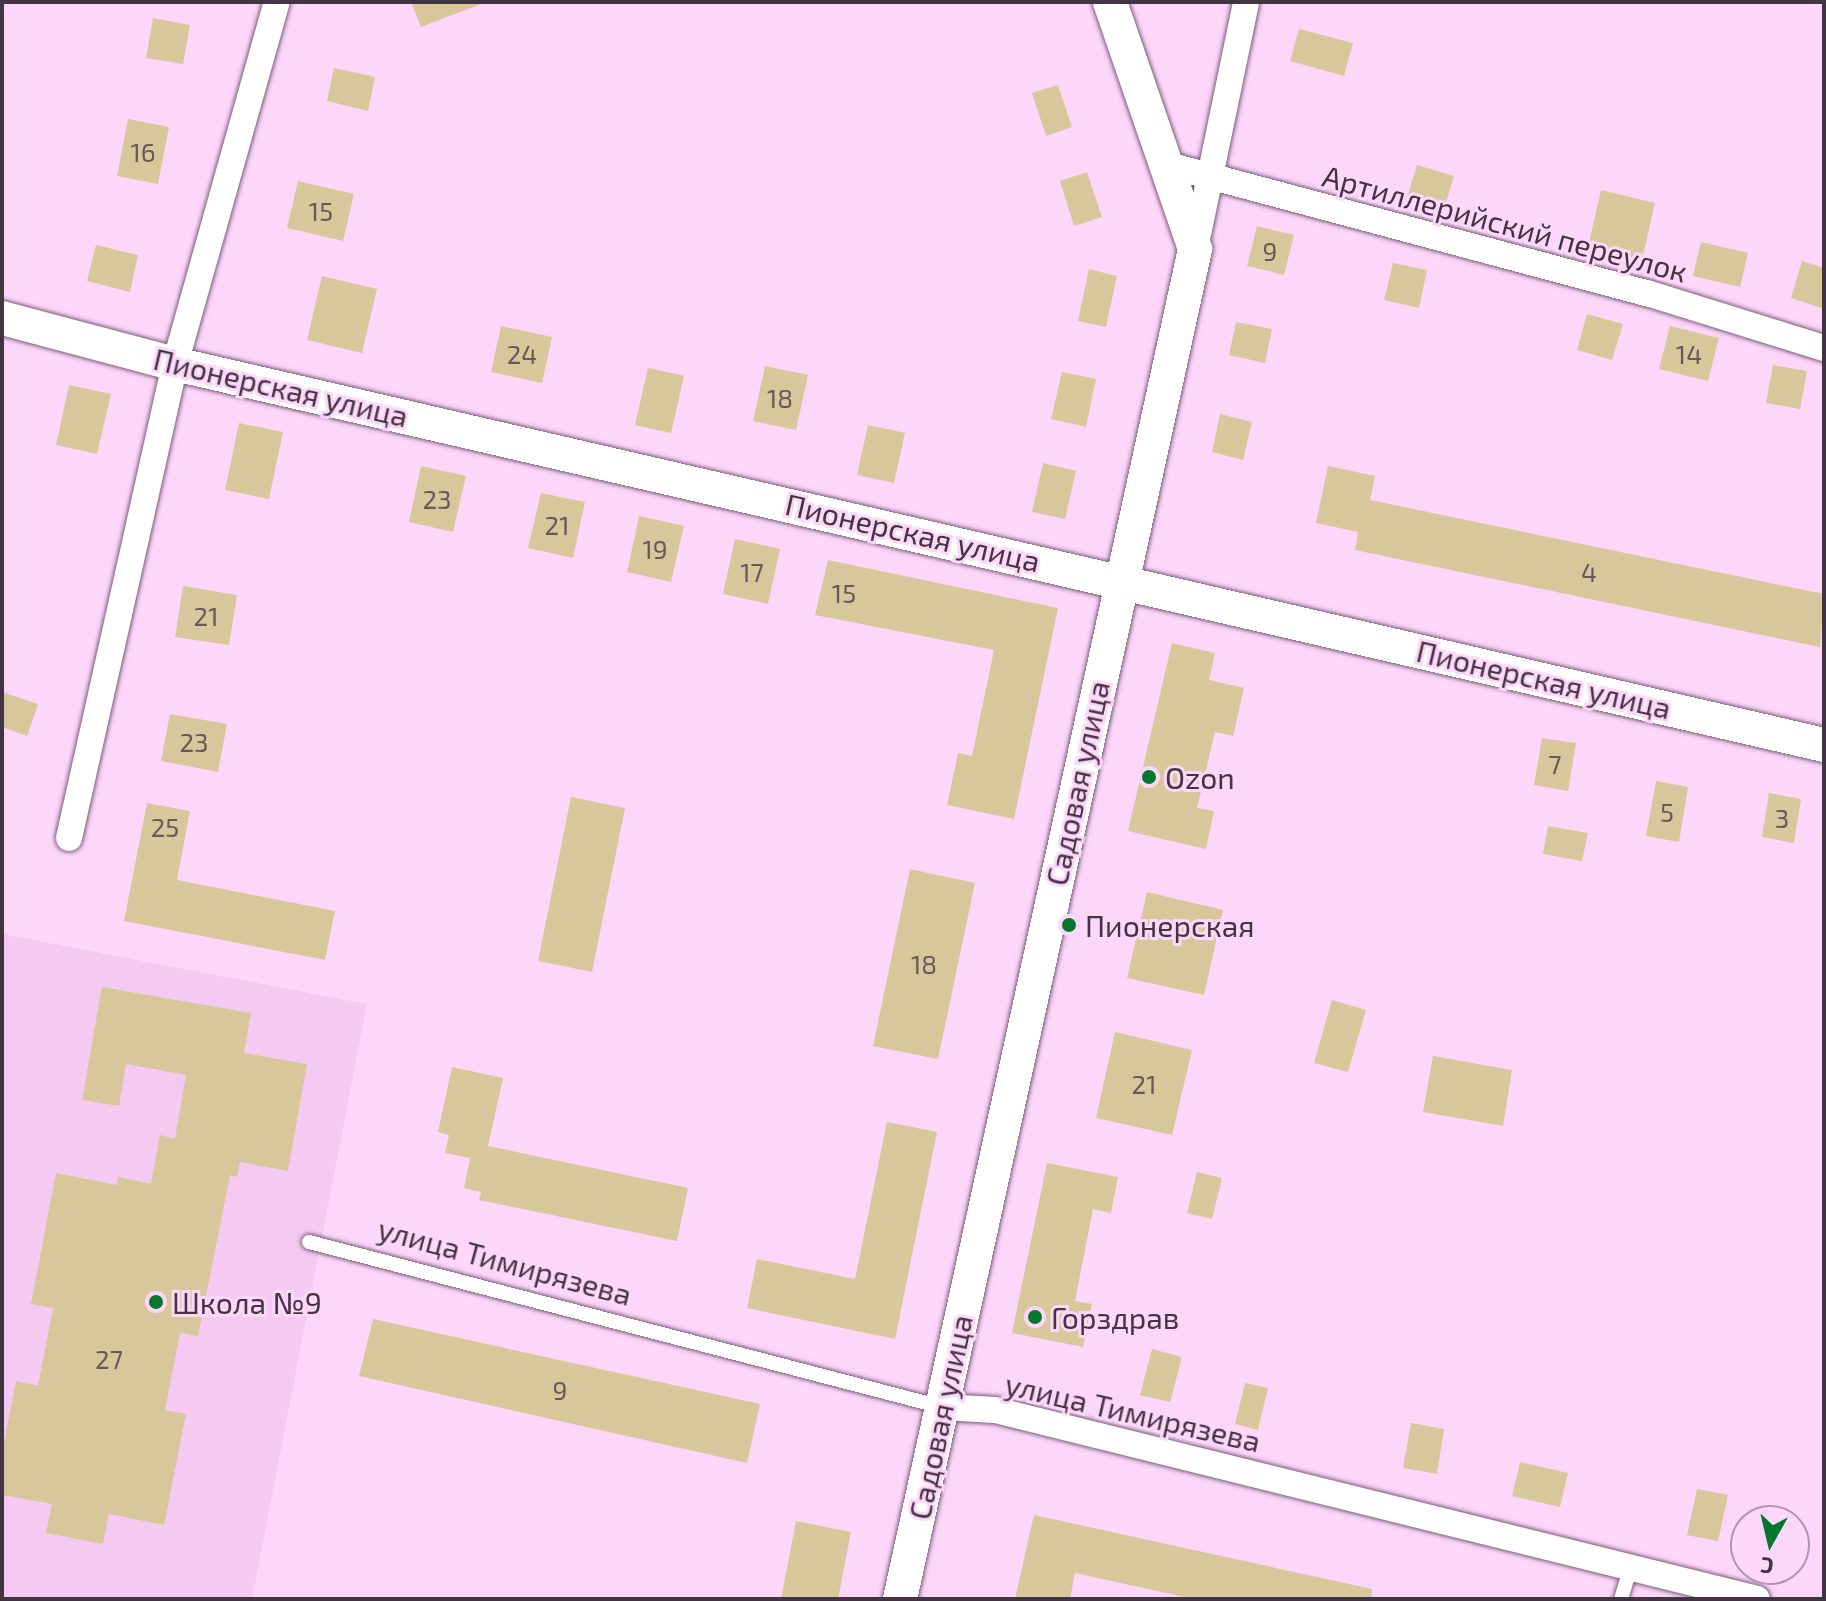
<!DOCTYPE html>
<meta charset="utf-8">
<style>
body{margin:0}
#map{position:relative;width:1826px;height:1601px;overflow:hidden;background:#fcd7fa;font-family:"Exo 2",sans-serif}
div>[style]{position:absolute}
.built>*{inset:0;background:#f4caf2}
.building>*{inset:0;background:#d9c79c}
.roads{filter:drop-shadow(0 0 2px #7c5c7a) drop-shadow(0 0 2px #7c5c7a)}
.service>*{height:14px;margin:-7px;padding:0 7px;transform-origin:7px;border-radius:7px;background:#fff}
.minor>*{height:26px;margin:-13px;padding:0 13px;transform-origin:13px;border-radius:13px;background:#fff}
.tertiary>*{height:34px;margin:-17px;padding:0 17px;transform-origin:17px;border-radius:17px;background:#fff}
.dots>*{width:22px;height:22px;translate:-50% -50%;box-sizing:border-box;border:4px solid #fcd7fa;border-radius:50%}
span{translate:-50% -50%;white-space:nowrap;text-align:center;line-height:1.15;-webkit-text-stroke:6px #fcd7fa;paint-order:stroke}
.number-label{font-size:26px;color:#685958}
.number-label span{-webkit-text-stroke-width:0}
.street-label{font-size:30px;color:#433442}
.poi-label{font-size:30px;color:#433442}
.left{translate:0 -50%;text-align:left}
.frame{position:absolute;inset:0;border:4px solid #433442;pointer-events:none}
.north{position:absolute;left:1730px;top:1505px;width:80px;height:80px;box-sizing:border-box;background:#fcd7fa;border:2px solid #b296b0;border-radius:50%;rotate:188deg;font-size:22px;font-weight:700;line-height:32px;text-align:center;color:#433442}
.north::after{content:'';display:block;margin:auto;width:28px;height:36px;background:#04782e;clip-path:polygon(50% 0,100% 100%,50% 72%,0 100%)}
</style>
<div id="map">
<div class="built">
<div style="clip-path:polygon(2px 934px,367px 1004px,252px 1599px,2px 1599px)"></div>
</div>
<div class="building">
<div style="clip-path:polygon(411px 2px,480px 2px,481px 4px,421px 27px)"></div>
<div style="clip-path:polygon(153px 18px,190px 25px,183px 64px,146px 58px)"></div>
<div style="clip-path:polygon(1299px 29px,1353px 43px,1344px 76px,1290px 61px)"></div>
<div style="clip-path:polygon(334px 68px,375px 77px,368px 111px,327px 101px)"></div>
<div style="clip-path:polygon(1058px 85px,1072px 127px,1046px 136px,1032px 93px)"></div>
<div style="clip-path:polygon(128px 119px,169px 127px,158px 184px,117px 176px)"></div>
<div style="clip-path:polygon(1417px 165px,1454px 176px,1444px 209px,1407px 198px)"></div>
<div style="clip-path:polygon(1087px 172px,1102px 217px,1074px 226px,1060px 181px)"></div>
<div style="clip-path:polygon(298px 181px,354px 194px,343px 241px,287px 228px)"></div>
<div style="clip-path:polygon(1601px 190px,1655px 203px,1642px 260px,1588px 247px)"></div>
<div style="clip-path:polygon(1257px 226px,1294px 235px,1284px 275px,1247px 266px)"></div>
<div style="clip-path:polygon(1701px 242px,1748px 253px,1740px 287px,1693px 276px)"></div>
<div style="clip-path:polygon(96px 245px,138px 255px,130px 292px,87px 281px)"></div>
<div style="clip-path:polygon(1802px 261px,1824px 268px,1824px 309px,1791px 298px)"></div>
<div style="clip-path:polygon(1393px 263px,1427px 270px,1419px 308px,1384px 300px)"></div>
<div style="clip-path:polygon(1089px 269px,1117px 276px,1106px 327px,1078px 321px)"></div>
<div style="clip-path:polygon(322px 276px,377px 289px,362px 353px,307px 340px)"></div>
<div style="clip-path:polygon(1587px 314px,1623px 324px,1612px 360px,1577px 350px)"></div>
<div style="clip-path:polygon(1236px 322px,1272px 329px,1265px 363px,1229px 355px)"></div>
<div style="clip-path:polygon(501px 326px,552px 337px,542px 383px,491px 372px)"></div>
<div style="clip-path:polygon(1670px 326px,1719px 338px,1708px 381px,1659px 369px)"></div>
<div style="clip-path:polygon(1773px 365px,1807px 371px,1800px 409px,1766px 403px)"></div>
<div style="clip-path:polygon(765px 366px,808px 375px,796px 430px,753px 421px)"></div>
<div style="clip-path:polygon(648px 368px,684px 376px,671px 433px,635px 425px)"></div>
<div style="clip-path:polygon(1062px 372px,1096px 379px,1086px 427px,1051px 419px)"></div>
<div style="clip-path:polygon(69px 385px,111px 394px,97px 454px,56px 445px)"></div>
<div style="clip-path:polygon(1220px 414px,1252px 422px,1243px 460px,1212px 452px)"></div>
<div style="clip-path:polygon(239px 423px,283px 432px,269px 499px,225px 490px)"></div>
<div style="clip-path:polygon(868px 425px,905px 433px,894px 483px,857px 475px)"></div>
<div style="clip-path:polygon(1043px 463px,1076px 471px,1065px 519px,1032px 512px)"></div>
<div style="clip-path:polygon(421px 466px,466px 476px,453px 532px,409px 522px)"></div>
<div style="clip-path:polygon(1328px 466px,1375px 476px,1370px 500px,1824px 594px,1820px 647px,1355px 550px,1358px 532px,1316px 523px)"></div>
<div style="clip-path:polygon(541px 493px,585px 502px,573px 558px,528px 548px)"></div>
<div style="clip-path:polygon(639px 516px,684px 526px,671px 582px,627px 572px)"></div>
<div style="clip-path:polygon(735px 539px,780px 549px,768px 604px,723px 594px)"></div>
<div style="clip-path:polygon(828px 560px,1058px 608px,1014px 819px,947px 805px,958px 753px,972px 756px,994px 650px,815px 615px)"></div>
<div style="clip-path:polygon(183px 586px,237px 595px,229px 645px,175px 637px)"></div>
<div style="clip-path:polygon(1172px 643px,1215px 653px,1209px 680px,1244px 688px,1233px 736px,1215px 732px,1197px 808px,1214px 811px,1206px 849px,1128px 831px)"></div>
<div style="clip-path:polygon(2px 692px,38px 704px,27px 736px,2px 727px)"></div>
<div style="clip-path:polygon(170px 714px,227px 724px,218px 772px,161px 761px)"></div>
<div style="clip-path:polygon(1542px 738px,1576px 743px,1568px 791px,1534px 785px)"></div>
<div style="clip-path:polygon(1656px 781px,1688px 787px,1679px 842px,1646px 836px)"></div>
<div style="clip-path:polygon(1769px 793px,1801px 799px,1794px 843px,1762px 837px)"></div>
<div style="clip-path:polygon(571px 797px,625px 808px,592px 972px,538px 961px)"></div>
<div style="clip-path:polygon(147px 803px,190px 811px,177px 880px,335px 911px,325px 960px,124px 921px)"></div>
<div style="clip-path:polygon(1548px 826px,1588px 833px,1582px 861px,1543px 854px)"></div>
<div style="clip-path:polygon(910px 869px,975px 883px,938px 1059px,873px 1046px)"></div>
<div style="clip-path:polygon(1147px 892px,1223px 910px,1204px 995px,1127px 978px)"></div>
<div style="clip-path:polygon(102px 987px,251px 1013px,244px 1053px,307px 1064px,288px 1171px,240px 1162px,237px 1177px,230px 1175px,198px 1336px,180px 1333px,165px 1410px,186px 1414px,164px 1525px,109px 1514px,103px 1544px,46px 1533px,52px 1504px,2px 1495px,2px 1452px,16px 1381px,38px 1386px,53px 1308px,31px 1304px,56px 1173px,117px 1185px,118px 1177px,151px 1184px,160px 1135px,175px 1139px,186px 1075px,126px 1064px,119px 1106px,82px 1100px)"></div>
<div style="clip-path:polygon(1332px 1000px,1366px 1010px,1348px 1072px,1314px 1063px)"></div>
<div style="clip-path:polygon(1115px 1032px,1192px 1050px,1172px 1135px,1096px 1118px)"></div>
<div style="clip-path:polygon(1433px 1056px,1512px 1070px,1503px 1126px,1423px 1112px)"></div>
<div style="clip-path:polygon(452px 1067px,503px 1078px,488px 1146px,688px 1188px,677px 1241px,479px 1200px,481px 1192px,464px 1188px,470px 1158px,445px 1153px,449px 1135px,438px 1132px)"></div>
<div style="clip-path:polygon(887px 1122px,937px 1132px,895px 1339px,747px 1308px,757px 1259px,855px 1279px)"></div>
<div style="clip-path:polygon(1047px 1163px,1118px 1177px,1111px 1213px,1093px 1209px,1075px 1301px,1092px 1304px,1083px 1347px,1012px 1333px)"></div>
<div style="clip-path:polygon(1197px 1172px,1222px 1178px,1212px 1219px,1187px 1213px)"></div>
<div style="clip-path:polygon(373px 1319px,760px 1404px,747px 1463px,359px 1376px)"></div>
<div style="clip-path:polygon(1152px 1349px,1182px 1357px,1170px 1402px,1140px 1395px)"></div>
<div style="clip-path:polygon(1245px 1383px,1268px 1388px,1258px 1430px,1235px 1424px)"></div>
<div style="clip-path:polygon(1411px 1423px,1444px 1429px,1437px 1474px,1403px 1468px)"></div>
<div style="clip-path:polygon(1520px 1462px,1568px 1473px,1560px 1507px,1512px 1496px)"></div>
<div style="clip-path:polygon(1697px 1489px,1728px 1495px,1718px 1541px,1687px 1535px)"></div>
<div style="clip-path:polygon(1034px 1515px,1372px 1589px,1371px 1599px,1193px 1599px,1075px 1573px,1070px 1599px,1015px 1599px)"></div>
<div style="clip-path:polygon(796px 1521px,851px 1532px,838px 1599px,781px 1599px)"></div>
</div>
<div class="roads">
<div class="service">
<div style="left:309px;top:1242px;width:654px;rotate:14.61deg"></div>
<div style="left:1621px;top:1599px;width:34px;rotate:-73deg"></div>
</div>
<div class="minor">
<div style="left:1168px;top:165px;width:496px;rotate:15deg"></div>
<div style="left:1647px;top:293px;width:185px;rotate:17.3deg"></div>
<div style="left:1195px;top:249px;width:252px;rotate:-78.3deg"></div>
<div style="left:69px;top:838px;width:486px;rotate:-77.4deg"></div>
<div style="left:175px;top:364px;width:376px;rotate:-74.3deg"></div>
<div style="left:942px;top:1407px;width:53px;rotate:3.2deg"></div>
<div style="left:995px;top:1410px;width:785px;rotate:13.93deg"></div>
</div>
<div class="tertiary">
<div style="left:2px;top:318px;width:179px;rotate:14.9deg"></div>
<div style="left:175px;top:364px;width:1692px;rotate:13.01deg"></div>
<div style="left:900px;top:1599px;width:1382px;rotate:-77.67deg"></div>
<div style="left:1195px;top:249px;width:261px;rotate:-109deg"></div>
</div>
</div>
<div class="dots">
<div style="left:1149px;top:777px;background:#04782e"></div>
<div style="left:1069px;top:925px;background:#04782e"></div>
<div style="left:156px;top:1302px;background:#04782e"></div>
<div style="left:1035px;top:1317px;background:#04782e"></div>
</div>
<div class="number-label">
<span style="left:143px;top:152px">16</span>
<span style="left:321px;top:211px">15</span>
<span style="left:1270px;top:251px">9</span>
<span style="left:522px;top:354px">24</span>
<span style="left:1689px;top:354px">14</span>
<span style="left:780px;top:398px">18</span>
<span style="left:437px;top:499px">23</span>
<span style="left:557px;top:525px">21</span>
<span style="left:655px;top:549px">19</span>
<span style="left:752px;top:572px">17</span>
<span style="left:1589px;top:572px">4</span>
<span style="left:844px;top:593px">15</span>
<span style="left:206px;top:616px">21</span>
<span style="left:194px;top:742px">23</span>
<span style="left:1555px;top:764px">7</span>
<span style="left:1667px;top:812px">5</span>
<span style="left:1782px;top:818px">3</span>
<span style="left:165px;top:827px">25</span>
<span style="left:924px;top:964px">18</span>
<span style="left:1144px;top:1084px">21</span>
<span style="left:109px;top:1359px">27</span>
<span style="left:560px;top:1390px">9</span>
</div>
<div class="street-label">
<span style="left:1505px;top:223px;rotate:15deg">Артиллерийский переулок</span>
<span style="left:281px;top:387px;rotate:13deg">Пионерская улица</span>
<span style="left:913px;top:532px;rotate:13deg">Пионерская улица</span>
<span style="left:1544px;top:679px;rotate:13deg">Пионерская улица</span>
<span style="left:1077px;top:783px;rotate:-78deg">Садовая улица</span>
<span style="left:505px;top:1261px;rotate:15deg">улица Тимирязева</span>
<span style="left:1133px;top:1412px;rotate:13deg">улица Тимирязева</span>
<span style="left:940px;top:1417px;rotate:-78deg">Садовая улица</span>
</div>
<div class="poi-label">
<span class="left" style="left:1165px;top:777px">Ozon</span>
<span class="left" style="left:1085px;top:925px">Пионерская</span>
<span class="left" style="left:172px;top:1302px">Школа №9</span>
<span class="left" style="left:1051px;top:1317px">Горздрав</span>
</div>
<div class="frame"></div>
<div class="north">С</div>
</div>
